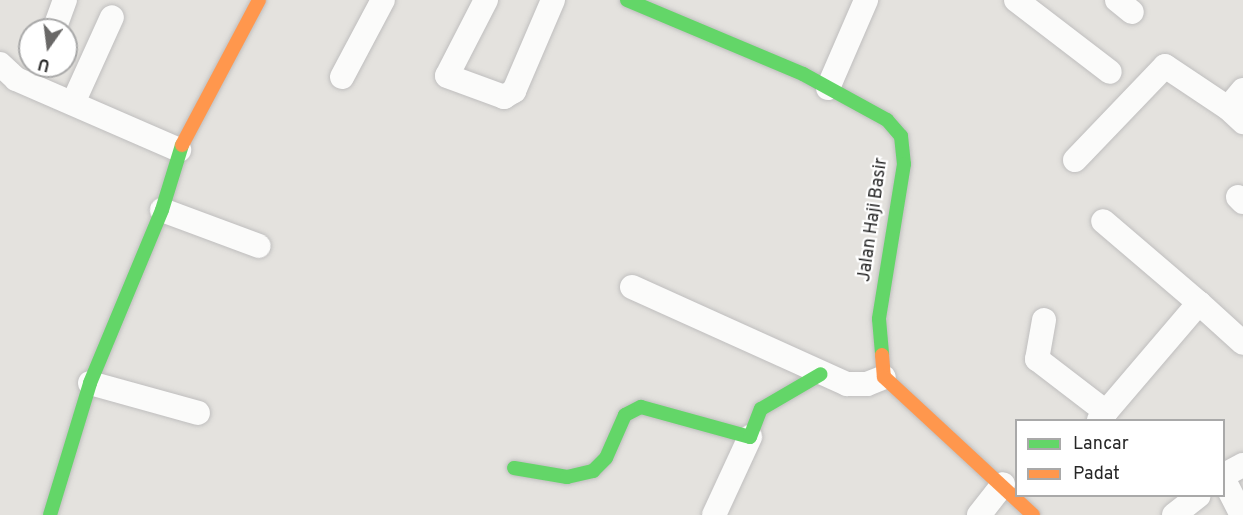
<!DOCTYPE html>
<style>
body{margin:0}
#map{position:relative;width:1243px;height:515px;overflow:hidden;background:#e4e2de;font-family:Overpass,sans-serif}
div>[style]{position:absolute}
.roads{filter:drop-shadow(0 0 2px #bfbebe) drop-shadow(0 0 2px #bfbebe)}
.street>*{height:24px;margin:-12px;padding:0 12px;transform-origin:12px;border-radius:12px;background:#fbfbfa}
.fast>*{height:14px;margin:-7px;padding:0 7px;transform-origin:7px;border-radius:7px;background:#63d668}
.slow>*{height:14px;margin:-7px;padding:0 7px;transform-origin:7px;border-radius:7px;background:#ff974d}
span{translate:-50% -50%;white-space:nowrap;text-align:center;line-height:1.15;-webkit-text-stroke:4.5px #fff;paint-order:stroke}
.street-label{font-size:18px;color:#272727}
.legend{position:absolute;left:1015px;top:419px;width:210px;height:78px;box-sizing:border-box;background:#fff;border:2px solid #a9a9a9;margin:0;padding:8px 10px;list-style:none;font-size:18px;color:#272727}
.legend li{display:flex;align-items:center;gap:12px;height:30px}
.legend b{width:30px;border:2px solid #a9a9a9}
.north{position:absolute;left:18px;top:18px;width:60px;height:60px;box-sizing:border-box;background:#fff;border:2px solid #a9a9a9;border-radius:50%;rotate:194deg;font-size:16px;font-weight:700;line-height:24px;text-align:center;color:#272727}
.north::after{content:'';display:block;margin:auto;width:21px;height:27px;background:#696867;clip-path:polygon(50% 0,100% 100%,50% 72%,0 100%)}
</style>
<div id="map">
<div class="roads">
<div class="street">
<div style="left:486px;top:0;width:85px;rotate:117.2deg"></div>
<div style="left:447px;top:76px;width:61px;rotate:20.2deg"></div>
<div style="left:504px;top:97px;width:12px;rotate:-31deg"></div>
<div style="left:514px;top:91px;width:99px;rotate:-66.8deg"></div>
<div style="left:1016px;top:0;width:118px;rotate:37.5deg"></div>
<div style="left:1117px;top:0;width:19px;rotate:39deg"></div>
<div style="left:54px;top:30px;width:32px;rotate:-70deg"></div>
<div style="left:0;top:64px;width:22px;rotate:43deg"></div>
<div style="left:16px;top:79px;width:178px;rotate:23.5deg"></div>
<div style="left:342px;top:77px;width:87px;rotate:-62deg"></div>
<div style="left:828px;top:88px;width:96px;rotate:-66.6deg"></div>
<div style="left:1243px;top:90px;width:23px;rotate:130deg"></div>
<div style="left:1228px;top:108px;width:21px;rotate:43deg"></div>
<div style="left:73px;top:103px;width:94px;rotate:-65.6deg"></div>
<div style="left:1075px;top:160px;width:130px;rotate:-46.2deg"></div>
<div style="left:1165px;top:66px;width:76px;rotate:33.7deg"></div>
<div style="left:1238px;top:197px;width:7px;rotate:45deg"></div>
<div style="left:162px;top:210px;width:103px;rotate:20.4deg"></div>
<div style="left:632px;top:287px;width:236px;rotate:24.3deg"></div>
<div style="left:847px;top:384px;width:20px"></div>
<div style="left:867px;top:384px;width:18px;rotate:-22deg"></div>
<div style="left:1199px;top:303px;width:59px;rotate:42.3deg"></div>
<div style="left:1044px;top:320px;width:40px;rotate:100deg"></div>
<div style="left:1037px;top:359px;width:87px;rotate:37.5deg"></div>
<div style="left:90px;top:383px;width:112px;rotate:15.5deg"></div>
<div style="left:1099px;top:420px;width:154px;rotate:-49.5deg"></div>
<div style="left:1199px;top:303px;width:126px;rotate:-139.5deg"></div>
<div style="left:1224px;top:475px;width:21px;rotate:-28deg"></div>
<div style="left:1224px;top:480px;width:39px;rotate:63deg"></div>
<div style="left:714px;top:515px;width:86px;rotate:-65.2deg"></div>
<div style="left:979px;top:515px;width:39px;rotate:-52deg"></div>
<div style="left:1174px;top:515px;width:31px;rotate:-38deg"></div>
</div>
<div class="fast">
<div style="left:627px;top:0;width:191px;rotate:22.8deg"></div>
<div style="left:803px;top:74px;width:96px;rotate:28.7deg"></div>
<div style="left:887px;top:120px;width:21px;rotate:49deg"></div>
<div style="left:901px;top:136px;width:28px;rotate:84deg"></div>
<div style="left:904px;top:164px;width:157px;rotate:99.2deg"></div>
<div style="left:879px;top:319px;width:36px;rotate:85deg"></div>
<div style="left:514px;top:468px;width:54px;rotate:9.6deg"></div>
<div style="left:567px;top:477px;width:27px;rotate:-13deg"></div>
<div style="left:593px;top:471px;width:18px;rotate:-45deg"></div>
<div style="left:606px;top:458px;width:47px;rotate:-66.2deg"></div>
<div style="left:625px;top:415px;width:18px;rotate:-27deg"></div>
<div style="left:641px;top:407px;width:113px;rotate:15.4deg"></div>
<div style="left:750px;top:437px;width:30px;rotate:-69deg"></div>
<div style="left:761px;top:409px;width:69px;rotate:-30.3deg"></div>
<div style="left:50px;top:515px;width:138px;rotate:-73.1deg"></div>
<div style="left:90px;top:383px;width:187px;rotate:-67.4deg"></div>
<div style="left:162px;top:210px;width:68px;rotate:-72.9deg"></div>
</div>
<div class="slow">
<div style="left:182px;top:145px;width:164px;rotate:-62deg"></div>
<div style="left:882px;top:355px;width:22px;rotate:85deg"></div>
<div style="left:884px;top:377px;width:203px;rotate:42.8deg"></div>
</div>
</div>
<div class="street-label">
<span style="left:874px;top:220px;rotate:-82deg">Jalan Haji Basir</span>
</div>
<ul class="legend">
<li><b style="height:8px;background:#63d668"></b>Lancar</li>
<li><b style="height:8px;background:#ff974d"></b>Padat</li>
</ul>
<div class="north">U</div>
</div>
